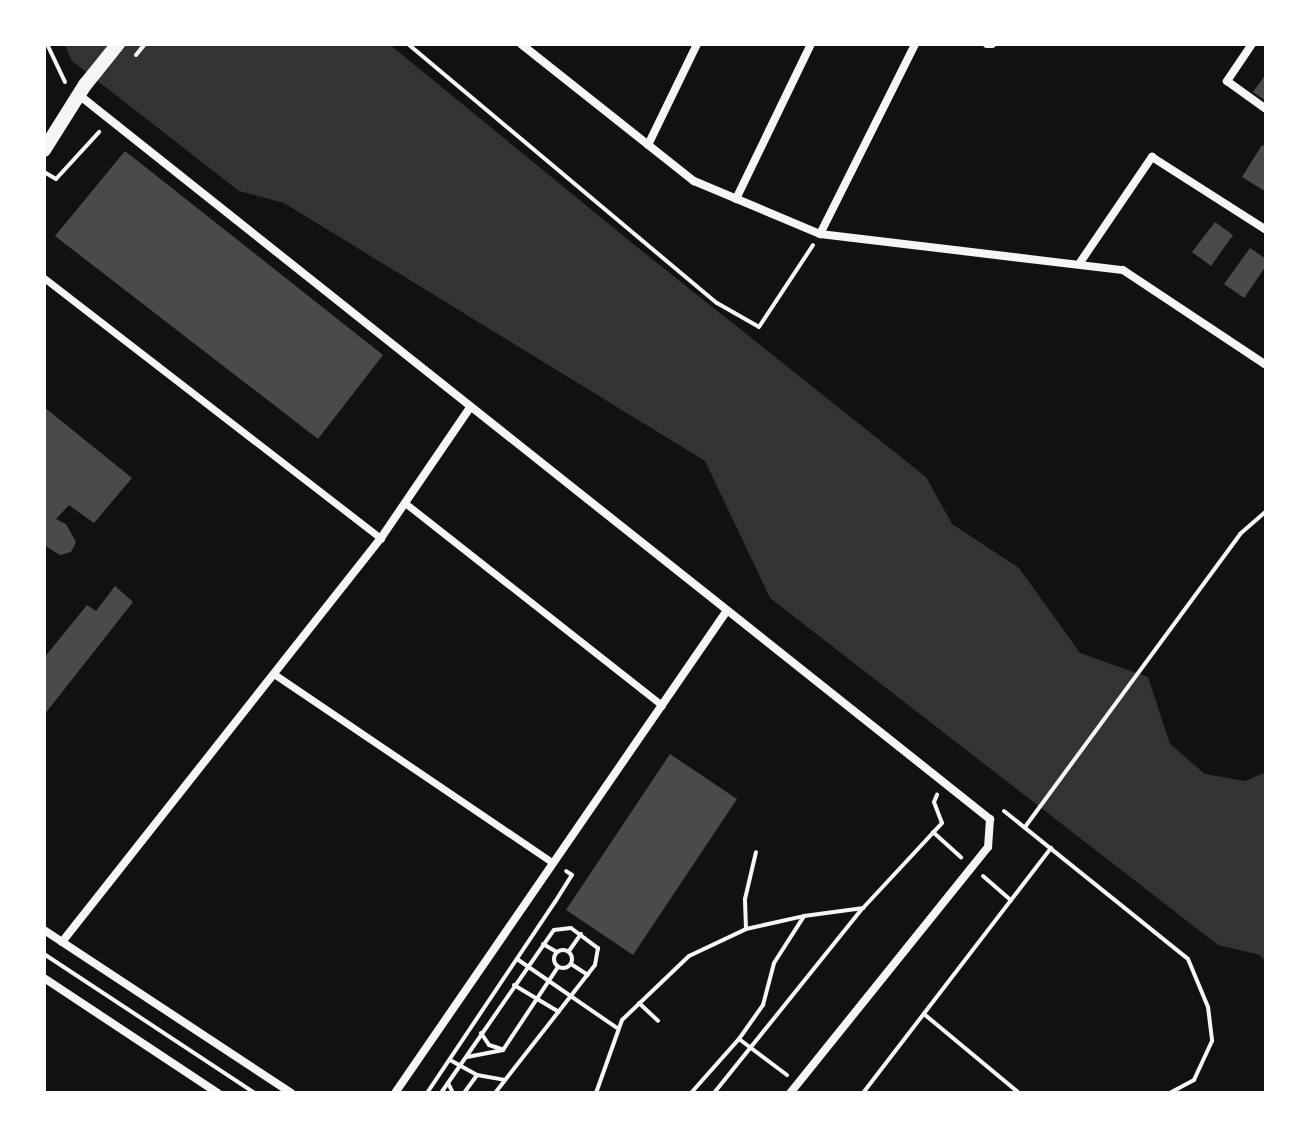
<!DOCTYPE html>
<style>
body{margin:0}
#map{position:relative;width:1310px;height:1137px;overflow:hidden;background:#111;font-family:Karla,sans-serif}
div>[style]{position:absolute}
.water>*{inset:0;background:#333}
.building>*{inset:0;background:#4a4a4a}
.path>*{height:4px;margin:-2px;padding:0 2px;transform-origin:2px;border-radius:2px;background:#f5f5f5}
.path>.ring{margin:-2px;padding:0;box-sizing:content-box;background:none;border:4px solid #f5f5f5;border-radius:50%}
.pedestrian>*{height:7px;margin:-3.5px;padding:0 3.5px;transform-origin:3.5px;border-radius:3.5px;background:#f5f5f5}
.minor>*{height:8px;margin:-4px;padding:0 4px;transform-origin:4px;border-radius:4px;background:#f5f5f5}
.tertiary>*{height:14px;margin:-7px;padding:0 7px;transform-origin:7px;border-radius:7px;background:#f5f5f5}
span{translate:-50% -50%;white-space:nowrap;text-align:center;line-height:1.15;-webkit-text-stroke:6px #fff;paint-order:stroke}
.frame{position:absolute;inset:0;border:46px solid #fff;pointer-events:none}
</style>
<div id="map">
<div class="water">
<div style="clip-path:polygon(64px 44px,389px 44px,637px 247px,926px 477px,952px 524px,1019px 568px,1080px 653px,1148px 677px,1170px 744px,1205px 774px,1245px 781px,1266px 772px,1266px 963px,1260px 955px,1218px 945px,770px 598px,705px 461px,284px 203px,239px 191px,72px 61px)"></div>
</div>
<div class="building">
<div style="clip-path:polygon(1266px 74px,1266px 101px,1253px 92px)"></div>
<div style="clip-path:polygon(1262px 145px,1266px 147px,1266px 192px,1242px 177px)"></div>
<div style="clip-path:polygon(125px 151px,383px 355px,318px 439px,55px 236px)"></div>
<div style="clip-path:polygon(1215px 222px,1233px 235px,1211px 266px,1192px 252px)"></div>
<div style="clip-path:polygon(1250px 248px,1266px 259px,1266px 266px,1244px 298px,1224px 284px)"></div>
<div style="clip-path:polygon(44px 407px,132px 478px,94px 523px,69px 505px,56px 519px,66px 524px,76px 542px,71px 552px,60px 555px,44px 545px)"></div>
<div style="clip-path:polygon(115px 586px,133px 602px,44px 715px,44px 658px,87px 605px,96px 611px)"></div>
<div style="clip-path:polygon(670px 754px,737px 799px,633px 955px,566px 910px)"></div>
</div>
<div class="path">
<div style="left:47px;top:44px;width:42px;rotate:64.7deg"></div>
<div style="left:408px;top:44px;width:403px;rotate:40deg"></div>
<div style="left:717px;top:303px;width:48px;rotate:29.7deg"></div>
<div style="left:759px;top:327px;width:98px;rotate:-56.6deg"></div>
<div style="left:136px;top:55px;width:14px;rotate:-51deg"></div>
<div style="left:44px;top:172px;width:14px;rotate:30deg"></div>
<div style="left:56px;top:179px;width:64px;rotate:-47.5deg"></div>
<div style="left:1004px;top:811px;width:236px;rotate:38.8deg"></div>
<div style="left:1188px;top:959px;width:52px;rotate:67.4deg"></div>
<div style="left:1208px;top:1007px;width:34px;rotate:83deg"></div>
<div style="left:1212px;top:1041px;width:43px;rotate:114.8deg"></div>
<div style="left:1194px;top:1080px;width:27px;rotate:152deg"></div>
<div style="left:1025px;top:827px;width:363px;rotate:-53.7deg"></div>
<div style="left:1240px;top:534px;width:35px;rotate:-41deg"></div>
<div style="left:933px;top:832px;width:38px;rotate:42deg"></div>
<div style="left:983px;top:876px;width:37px;rotate:41deg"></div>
<div style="left:746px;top:929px;width:30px;rotate:-92deg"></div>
<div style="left:745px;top:899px;width:48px;rotate:-76.8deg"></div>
<div style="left:543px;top:944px;width:16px;rotate:30deg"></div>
<div class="ring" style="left:554px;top:950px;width:14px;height:14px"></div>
<div style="left:569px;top:951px;width:21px;rotate:-55deg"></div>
<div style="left:44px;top:954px;width:253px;rotate:33.4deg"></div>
<div style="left:517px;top:959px;width:121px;rotate:34.6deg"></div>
<div style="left:571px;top:964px;width:20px;rotate:33deg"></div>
<div style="left:514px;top:985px;width:52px;rotate:31deg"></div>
<div style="left:639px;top:1003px;width:26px;rotate:43deg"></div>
<div style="left:924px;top:1014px;width:124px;rotate:39.7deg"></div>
<div style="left:481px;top:1033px;width:14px;rotate:56deg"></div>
<div style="left:489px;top:1045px;width:13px;rotate:18deg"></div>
<div style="left:739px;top:1039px;width:42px;rotate:-54.8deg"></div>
<div style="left:763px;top:1005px;width:43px;rotate:-75.3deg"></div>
<div style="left:774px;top:963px;width:56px;rotate:-57.4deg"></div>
<div style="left:804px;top:916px;width:60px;rotate:-7.7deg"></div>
<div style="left:863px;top:908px;width:116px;rotate:-47.1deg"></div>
<div style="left:942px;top:823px;width:22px;rotate:-111deg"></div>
<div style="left:934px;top:802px;width:8px;rotate:-67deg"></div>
<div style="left:467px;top:1057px;width:37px;rotate:-11deg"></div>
<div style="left:503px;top:1050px;width:100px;rotate:-56.5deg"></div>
<div style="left:450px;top:1060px;width:31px;rotate:29deg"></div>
<div style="left:448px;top:1083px;width:11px;rotate:63deg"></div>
<div style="left:427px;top:1093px;width:230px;rotate:-56.2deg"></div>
<div style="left:555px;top:902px;width:32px;rotate:-58deg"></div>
<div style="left:572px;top:875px;width:7px;rotate:-146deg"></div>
<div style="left:441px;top:1093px;width:198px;rotate:-55.3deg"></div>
<div style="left:554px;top:930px;width:17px;rotate:-7deg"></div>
<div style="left:571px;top:928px;width:34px;rotate:37deg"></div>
<div style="left:598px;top:948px;width:17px;rotate:100deg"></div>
<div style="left:595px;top:965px;width:162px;rotate:128deg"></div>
<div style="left:464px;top:1093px;width:22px;rotate:-54deg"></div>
<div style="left:477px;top:1075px;width:28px;rotate:10deg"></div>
<div style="left:596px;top:1093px;width:77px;rotate:-70.4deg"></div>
<div style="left:622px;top:1020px;width:93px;rotate:-43.7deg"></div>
<div style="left:689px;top:956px;width:63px;rotate:-25.3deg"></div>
<div style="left:746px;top:929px;width:59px;rotate:-12.6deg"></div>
<div style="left:691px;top:1093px;width:72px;rotate:-48.4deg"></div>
<div style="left:739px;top:1039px;width:60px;rotate:36.9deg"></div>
<div style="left:714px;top:1093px;width:235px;rotate:-51.2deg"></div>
<div style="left:863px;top:1093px;width:309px;rotate:-52.5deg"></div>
</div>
<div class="pedestrian">
<div style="left:44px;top:278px;width:426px;rotate:37.7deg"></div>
<div style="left:405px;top:503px;width:327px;rotate:38.2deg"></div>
<div style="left:274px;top:674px;width:336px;rotate:34.1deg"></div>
</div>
<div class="minor">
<div style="left:521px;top:44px;width:221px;rotate:38.4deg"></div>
<div style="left:694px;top:181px;width:137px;rotate:22.8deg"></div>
<div style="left:820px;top:234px;width:305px;rotate:6.8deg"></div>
<div style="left:1123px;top:270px;width:172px;rotate:33.6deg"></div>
<div style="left:987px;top:44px;width:5px"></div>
<div style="left:1252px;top:44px;width:45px;rotate:124deg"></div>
<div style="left:1227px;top:81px;width:48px;rotate:35.7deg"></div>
<div style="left:79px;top:95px;width:1164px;rotate:38.48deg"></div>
<div style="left:990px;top:819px;width:28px;rotate:94deg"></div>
<div style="left:988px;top:847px;width:316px;rotate:128.8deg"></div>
<div style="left:648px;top:145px;width:112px;rotate:-64.1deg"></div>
<div style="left:736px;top:199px;width:172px;rotate:-64.2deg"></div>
<div style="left:820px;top:234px;width:212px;rotate:-63.4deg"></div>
<div style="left:1079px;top:264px;width:130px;rotate:-55.7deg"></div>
<div style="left:1152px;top:157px;width:135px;rotate:32.6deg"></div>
<div style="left:44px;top:930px;width:296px;rotate:33.4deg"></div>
<div style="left:62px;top:942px;width:515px;rotate:-51.71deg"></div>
<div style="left:381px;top:538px;width:156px;rotate:-55.7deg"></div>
<div style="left:44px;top:978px;width:209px;rotate:33.5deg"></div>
<div style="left:395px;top:1093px;width:584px;rotate:-55.47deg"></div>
</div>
<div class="tertiary">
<div style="left:44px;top:150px;width:77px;rotate:-57.8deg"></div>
<div style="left:85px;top:85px;width:53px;rotate:-51.2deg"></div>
</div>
<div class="frame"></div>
</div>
